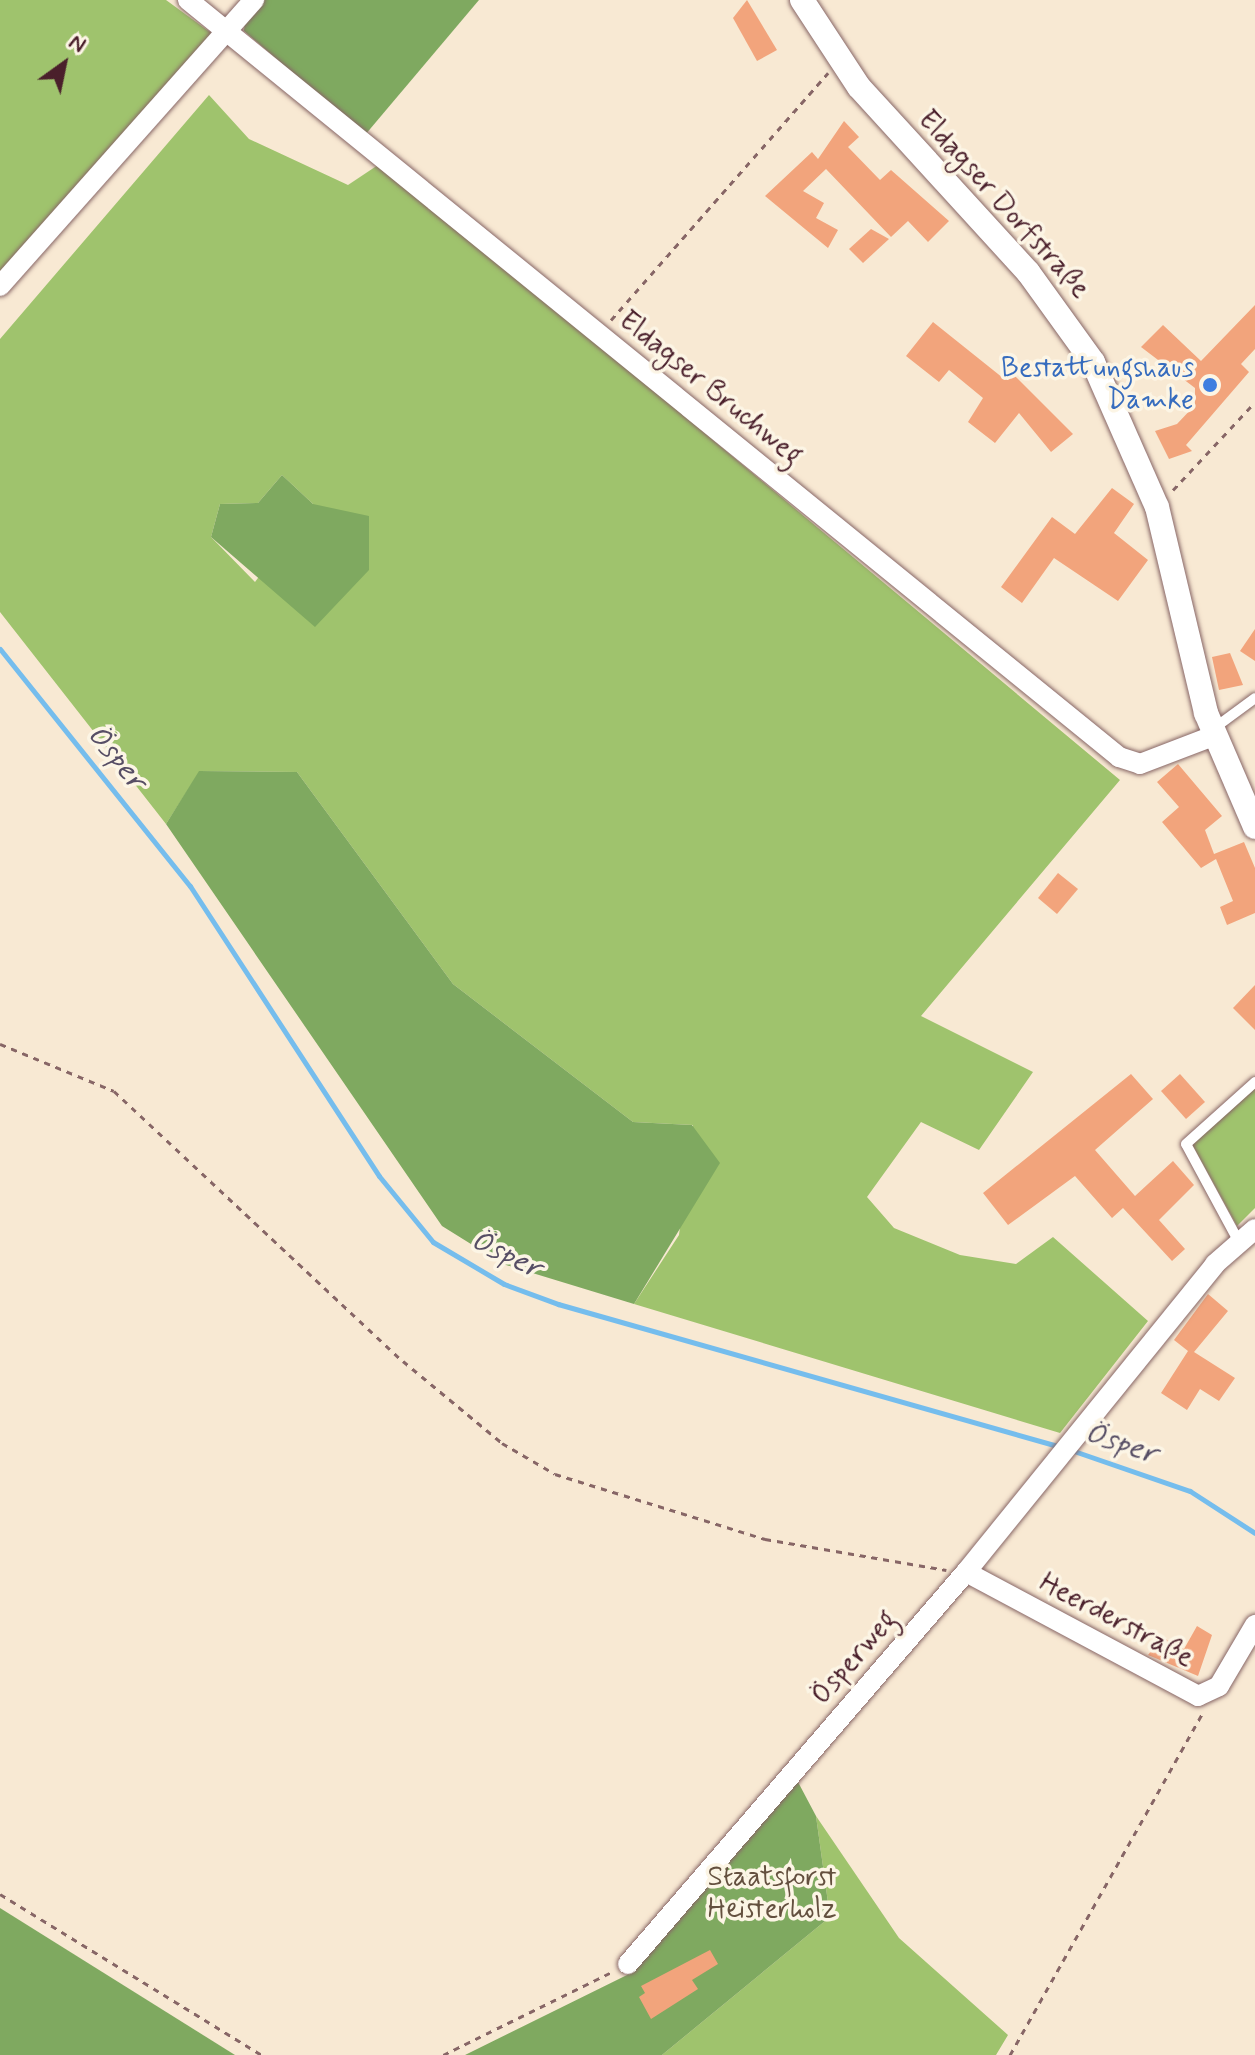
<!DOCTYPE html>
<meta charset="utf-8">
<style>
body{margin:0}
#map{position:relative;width:1255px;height:2055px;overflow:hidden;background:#f8e9d3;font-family:Mynerve,sans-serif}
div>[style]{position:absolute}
.green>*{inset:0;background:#9fc36d}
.forest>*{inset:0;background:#7fa960}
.stream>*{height:5px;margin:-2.5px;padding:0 2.5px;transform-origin:2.5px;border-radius:2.5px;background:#75bded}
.building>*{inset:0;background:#f2a47c}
.path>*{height:3px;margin-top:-1.5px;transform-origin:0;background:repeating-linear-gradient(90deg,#876666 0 6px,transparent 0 12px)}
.roads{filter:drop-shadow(0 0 2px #876666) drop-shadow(0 0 2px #876666)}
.service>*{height:10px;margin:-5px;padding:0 5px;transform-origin:5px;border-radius:5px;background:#fff}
.minor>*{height:20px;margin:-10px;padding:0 10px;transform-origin:10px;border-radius:10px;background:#fff}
.tertiary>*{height:24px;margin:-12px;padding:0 12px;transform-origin:12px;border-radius:12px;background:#fff}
.dots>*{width:22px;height:22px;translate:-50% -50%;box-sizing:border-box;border:4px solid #fcf5e5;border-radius:50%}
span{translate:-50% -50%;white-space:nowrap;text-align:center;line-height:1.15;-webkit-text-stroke:7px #fcf5e5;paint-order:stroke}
.street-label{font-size:28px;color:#4a1f2b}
.shop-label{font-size:28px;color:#366cbe}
.right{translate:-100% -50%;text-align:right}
.park-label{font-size:28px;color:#64503f}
.water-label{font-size:30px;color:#574e65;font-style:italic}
.north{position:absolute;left:24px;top:24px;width:80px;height:80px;-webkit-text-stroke:6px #fcf5e5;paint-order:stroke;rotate:33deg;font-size:22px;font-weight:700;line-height:32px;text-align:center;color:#4a1f2b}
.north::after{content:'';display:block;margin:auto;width:28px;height:36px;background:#4a1f2b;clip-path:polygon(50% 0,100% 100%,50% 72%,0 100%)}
</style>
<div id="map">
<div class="green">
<div style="clip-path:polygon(0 0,166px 0,214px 35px,0 274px)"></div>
<div style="clip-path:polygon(evenodd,209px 95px,249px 139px,348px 185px,381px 163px,1120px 780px,921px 1016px,1033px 1072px,979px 1150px,921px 1122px,867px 1197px,894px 1228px,960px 1255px,1016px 1264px,1053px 1237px,1148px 1321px,1060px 1433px,634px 1304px,679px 1235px,693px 1125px,633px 1122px,453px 984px,297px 772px,200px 771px,166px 824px,0 612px,0 339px,209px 95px,282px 475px,313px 504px,255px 582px,211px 537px,220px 504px,258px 503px,282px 475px)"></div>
<div style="clip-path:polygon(1255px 1088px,1255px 1208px,1237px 1226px,1192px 1144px)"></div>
<div style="clip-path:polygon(816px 1816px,899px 1938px,1008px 2035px,996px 2055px,662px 2055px,830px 1917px)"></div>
</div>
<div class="forest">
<div style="clip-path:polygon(262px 0,479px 0,365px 135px,244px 31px,245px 18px)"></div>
<div style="clip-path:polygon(282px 475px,313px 504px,369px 516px,369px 570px,315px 627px,211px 537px,220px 504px,258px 503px)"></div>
<div style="clip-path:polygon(199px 771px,297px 772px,453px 984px,633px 1122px,692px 1125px,720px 1163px,634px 1304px,503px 1264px,442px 1226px,166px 824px)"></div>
<div style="clip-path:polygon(798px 1782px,816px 1816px,830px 1917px,662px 2055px,465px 2055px,627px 1975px)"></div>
<div style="clip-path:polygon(0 1908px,235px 2055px,0 2055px)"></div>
</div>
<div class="stream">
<div style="left:0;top:649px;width:304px;rotate:51.3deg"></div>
<div style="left:190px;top:886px;width:346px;rotate:56.9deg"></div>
<div style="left:379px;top:1176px;width:85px;rotate:50.7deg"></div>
<div style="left:433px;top:1242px;width:82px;rotate:30.6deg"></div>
<div style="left:504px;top:1284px;width:58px;rotate:20.3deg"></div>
<div style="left:558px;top:1304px;width:523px;rotate:15.87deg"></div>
<div style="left:1071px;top:1450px;width:126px;rotate:19deg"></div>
<div style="left:1190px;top:1491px;width:77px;rotate:32.9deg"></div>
</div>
<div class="building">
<div style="clip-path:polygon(747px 0,777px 50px,757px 61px,733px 18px)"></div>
<div style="clip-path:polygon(844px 121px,859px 137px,848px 147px,880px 180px,891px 170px,949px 221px,928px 242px,908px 221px,891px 237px,826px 169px,803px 191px,824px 203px,816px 218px,838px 230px,828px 248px,765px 196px,812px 152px,818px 159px)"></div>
<div style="clip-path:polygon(871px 229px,889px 239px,863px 263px,849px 249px)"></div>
<div style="clip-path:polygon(1255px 305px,1255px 349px,1241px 364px,1249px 372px,1186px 445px,1192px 451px,1169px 459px,1155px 431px,1177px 424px,1195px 405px,1195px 388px,1141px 347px,1163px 325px,1201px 361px)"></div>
<div style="clip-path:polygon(933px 322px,1003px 378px,1009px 370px,1073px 434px,1051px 452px,1019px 413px,995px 443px,968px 422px,983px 398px,949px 370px,939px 382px,906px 356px)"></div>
<div style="clip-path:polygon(1112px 488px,1134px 504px,1114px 533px,1148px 560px,1118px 601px,1054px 558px,1022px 603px,1001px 587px,1052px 517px,1075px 534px)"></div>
<div style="clip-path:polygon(1255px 629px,1255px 661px,1240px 651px)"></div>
<div style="clip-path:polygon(1230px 653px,1243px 685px,1219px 690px,1212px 657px)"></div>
<div style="clip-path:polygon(1178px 764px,1222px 816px,1205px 830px,1214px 854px,1244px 842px,1255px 868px,1255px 913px,1227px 925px,1220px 907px,1233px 901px,1216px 859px,1201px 868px,1162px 822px,1179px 807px,1157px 782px)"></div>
<div style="clip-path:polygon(1058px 873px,1078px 889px,1057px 914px,1038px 898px)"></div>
<div style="clip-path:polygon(1255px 985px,1255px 1030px,1233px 1008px)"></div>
<div style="clip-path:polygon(1131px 1074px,1153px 1099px,1095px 1150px,1135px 1196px,1173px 1161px,1194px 1185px,1159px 1220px,1185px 1249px,1172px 1261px,1123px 1208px,1112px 1218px,1075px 1176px,1008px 1225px,983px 1193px)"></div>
<div style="clip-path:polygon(1180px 1074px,1205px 1102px,1186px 1119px,1161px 1091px)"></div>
<div style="clip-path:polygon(1208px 1294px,1228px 1311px,1194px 1352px,1235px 1378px,1219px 1401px,1200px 1389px,1187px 1410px,1161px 1393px,1188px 1351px,1174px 1340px)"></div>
<div style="clip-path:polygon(1197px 1626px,1212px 1635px,1198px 1676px,1148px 1655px,1162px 1637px,1184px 1649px)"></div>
<div style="clip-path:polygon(710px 1950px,718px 1964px,692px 1980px,698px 1989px,651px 2019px,639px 1997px,645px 1993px,641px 1986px)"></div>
</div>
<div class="path">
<div style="left:611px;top:320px;width:329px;rotate:-48.7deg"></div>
<div style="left:1173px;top:490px;width:120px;rotate:-47deg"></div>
<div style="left:0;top:1044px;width:123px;rotate:22.4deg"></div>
<div style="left:114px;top:1091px;width:396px;rotate:43.1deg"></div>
<div style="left:403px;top:1361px;width:129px;rotate:39.6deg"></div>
<div style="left:502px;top:1443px;width:61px;rotate:30.3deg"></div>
<div style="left:555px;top:1474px;width:220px;rotate:17.2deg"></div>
<div style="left:765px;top:1539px;width:184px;rotate:9.7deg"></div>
<div style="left:0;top:1894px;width:308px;rotate:31.6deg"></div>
<div style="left:443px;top:2055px;width:188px;rotate:-26.2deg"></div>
<div style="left:1010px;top:2055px;width:391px;rotate:-60.6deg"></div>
</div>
<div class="roads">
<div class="service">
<div style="left:1213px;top:729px;width:52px;rotate:-36.4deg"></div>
<div style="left:1239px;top:1242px;width:111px;rotate:-118.4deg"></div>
<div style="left:1186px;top:1144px;width:93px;rotate:-41.9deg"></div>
</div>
<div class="minor">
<div style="left:188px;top:0;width:1200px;rotate:39.11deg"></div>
<div style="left:1119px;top:757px;width:22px;rotate:18deg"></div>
<div style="left:1140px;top:764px;width:78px;rotate:-21deg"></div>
<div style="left:0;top:286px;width:383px;rotate:-48.4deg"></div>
<div style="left:966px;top:1572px;width:263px;rotate:28.1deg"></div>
<div style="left:1198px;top:1696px;width:23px;rotate:-25deg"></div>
<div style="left:1219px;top:1686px;width:71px;rotate:-59.5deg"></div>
<div style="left:628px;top:1964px;width:518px;rotate:-49.23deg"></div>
<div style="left:966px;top:1572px;width:396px;rotate:-51deg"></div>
<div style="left:1215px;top:1264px;width:53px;rotate:-41.2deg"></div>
</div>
<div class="tertiary">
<div style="left:802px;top:0;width:104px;rotate:56.8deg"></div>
<div style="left:859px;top:87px;width:251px;rotate:47.6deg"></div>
<div style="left:1028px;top:272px;width:111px;rotate:54.2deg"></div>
<div style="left:1093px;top:362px;width:158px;rotate:66.2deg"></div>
<div style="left:1157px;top:507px;width:212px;rotate:76.6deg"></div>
<div style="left:1206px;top:713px;width:124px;rotate:66.7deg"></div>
</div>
</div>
<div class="dots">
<div style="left:1210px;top:385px;background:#3f7fe0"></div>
</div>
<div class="street-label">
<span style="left:1003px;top:205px;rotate:48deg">Eldagser Dorfstraße</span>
<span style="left:710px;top:389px;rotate:39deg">Eldagser Bruchweg</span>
<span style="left:1116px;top:1621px;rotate:28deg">Heerderstraße</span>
<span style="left:855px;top:1658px;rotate:-49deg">Ösperweg</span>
</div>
<div class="shop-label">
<span class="right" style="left:1194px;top:385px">Bestattungshaus<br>Damke</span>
</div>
<div class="park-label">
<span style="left:772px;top:1894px">Staatsforst<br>Heisterholz</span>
</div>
<div class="water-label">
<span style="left:116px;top:758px;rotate:51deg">Ösper</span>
<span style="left:506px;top:1255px;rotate:26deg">Ösper</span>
<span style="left:1121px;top:1444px;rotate:19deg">Ösper</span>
</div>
<div class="north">N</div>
</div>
